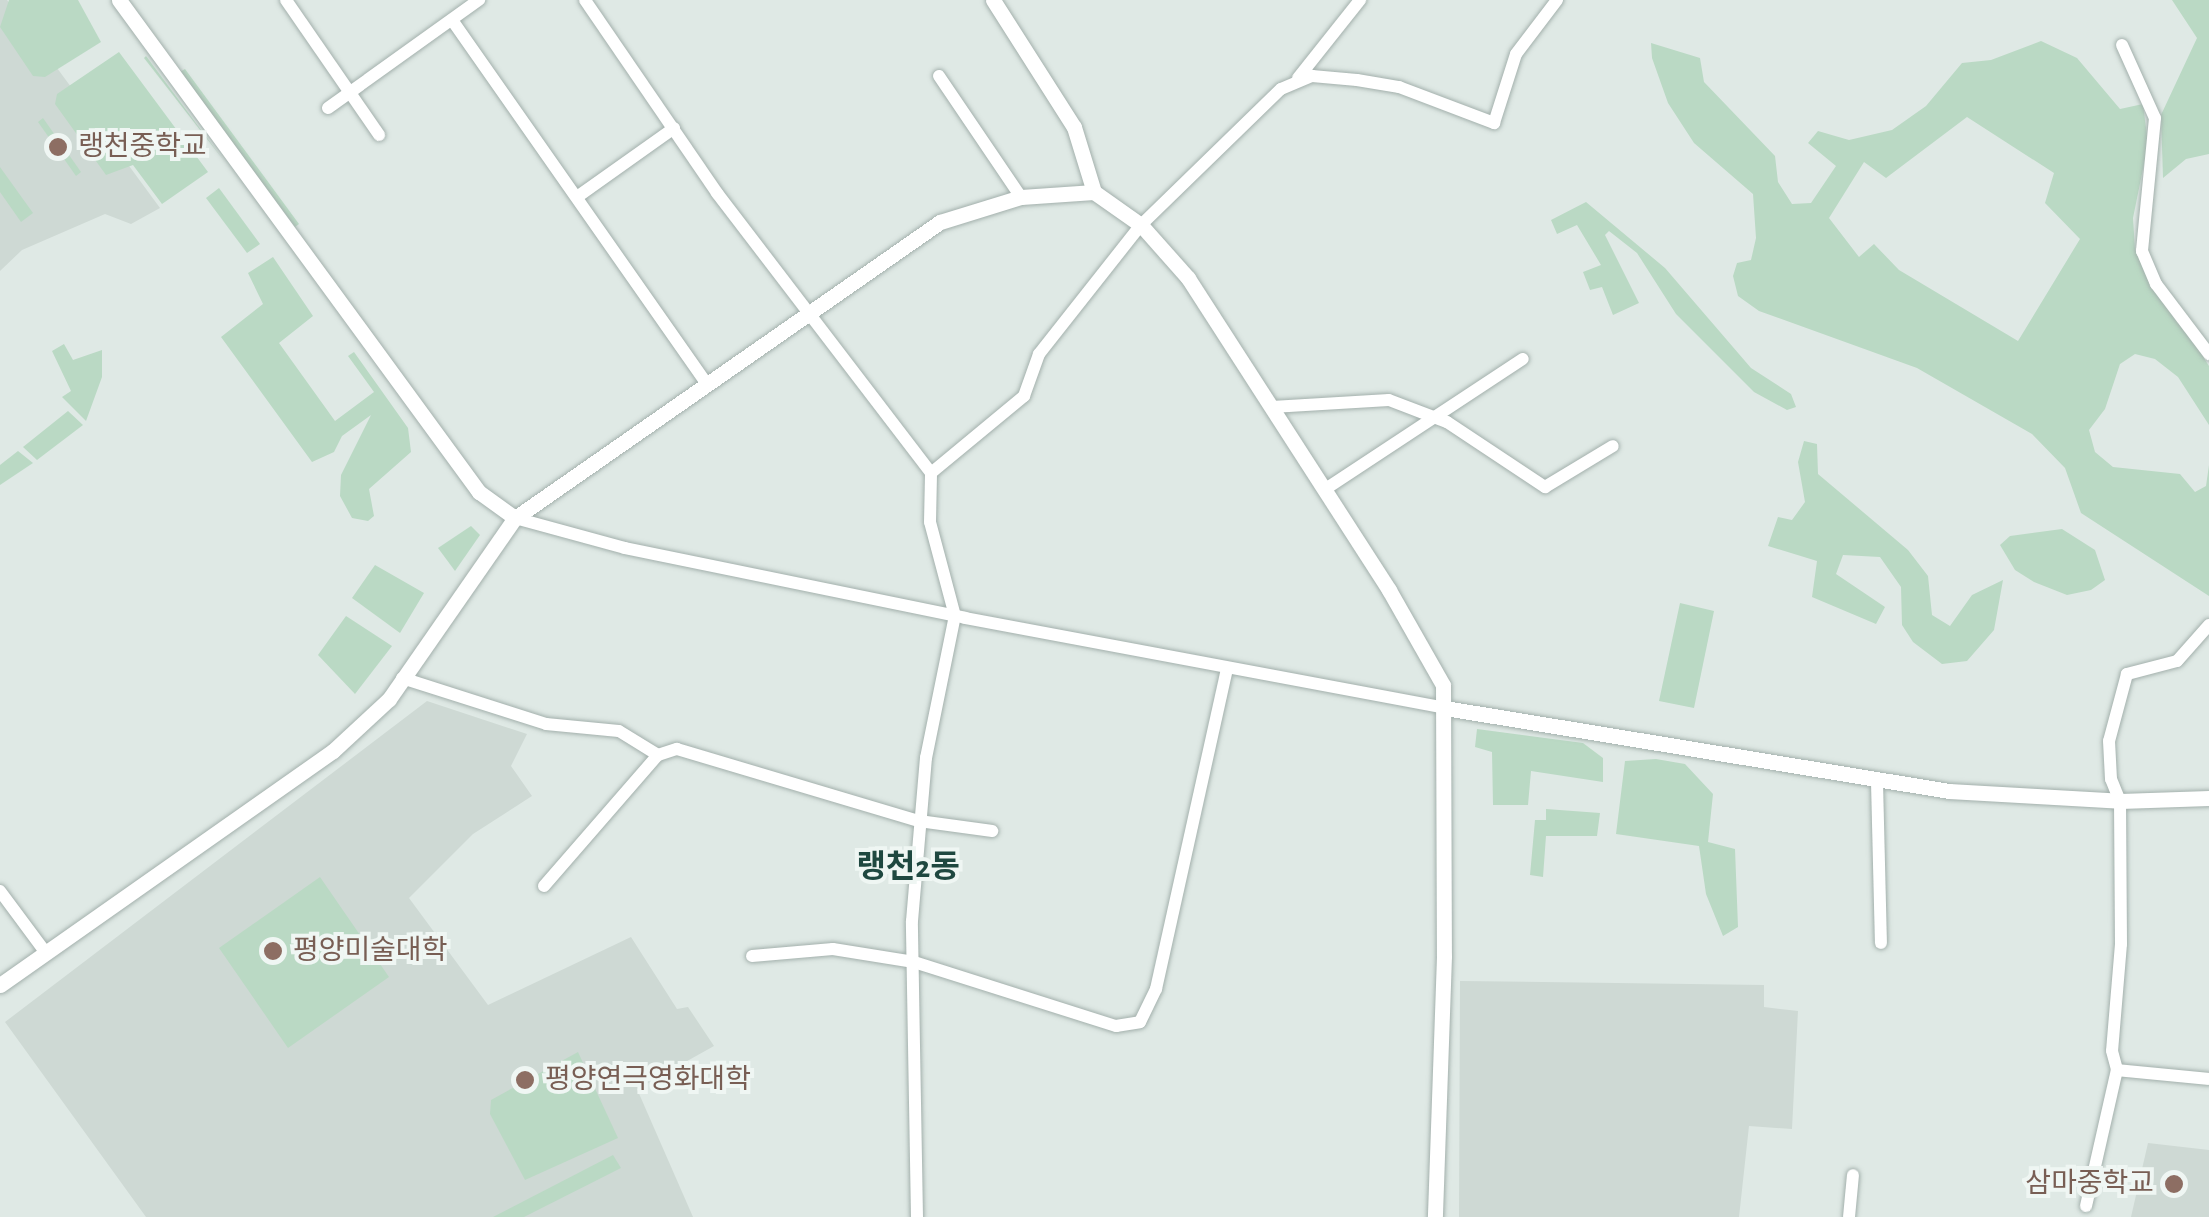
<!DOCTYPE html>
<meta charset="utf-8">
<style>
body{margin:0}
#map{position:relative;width:2209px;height:1217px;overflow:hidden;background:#dfe9e5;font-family:"Alegreya Sans","Noto Sans KR",sans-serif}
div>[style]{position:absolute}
.built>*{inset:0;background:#ced9d4}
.green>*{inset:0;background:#bad9c4}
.roads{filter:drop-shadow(0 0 2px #a3b0ac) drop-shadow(0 0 2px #a3b0ac)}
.minor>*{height:12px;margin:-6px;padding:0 6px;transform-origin:6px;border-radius:6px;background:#fff}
.tertiary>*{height:15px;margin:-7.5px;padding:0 7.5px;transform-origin:7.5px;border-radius:7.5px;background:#fff}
.dots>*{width:28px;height:28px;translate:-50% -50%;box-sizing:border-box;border:5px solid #eff6f3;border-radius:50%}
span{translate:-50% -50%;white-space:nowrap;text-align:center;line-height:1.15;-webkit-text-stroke:8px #eff6f3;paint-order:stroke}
.education-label{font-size:28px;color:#785e54}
.left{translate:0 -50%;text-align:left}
.right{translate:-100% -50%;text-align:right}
.quarter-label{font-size:32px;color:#1f4840;font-weight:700}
</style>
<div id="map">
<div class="built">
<div style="clip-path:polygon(0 0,7px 0,160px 208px,131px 224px,105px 214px,22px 250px,0 271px)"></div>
<div style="clip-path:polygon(427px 701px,527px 734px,511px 766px,532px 796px,473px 834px,409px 898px,488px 1005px,631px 937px,677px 1009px,688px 1007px,714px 1046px,637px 1089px,693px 1217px,146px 1217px,5px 1022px)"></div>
<div style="clip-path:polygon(1460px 981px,1764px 985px,1764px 1007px,1798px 1011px,1792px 1129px,1749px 1126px,1739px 1217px,1459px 1217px)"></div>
<div style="clip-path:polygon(2148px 1143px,2209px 1150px,2209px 1217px,2131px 1217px)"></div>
</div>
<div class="green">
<div style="clip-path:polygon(9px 0,78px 0,101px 42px,45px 77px,33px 76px,0 27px)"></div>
<div style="clip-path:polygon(2172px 0,2209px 0,2209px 154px,2186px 159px,2163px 178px,2161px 115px,2197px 38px)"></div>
<div style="clip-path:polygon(evenodd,2041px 41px,2077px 58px,2120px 109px,2143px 104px,2148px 144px,2133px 218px,2135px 250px,2209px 366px,2209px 425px,2178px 377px,2155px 359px,2135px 354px,2120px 364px,2105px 409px,2089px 430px,2095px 452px,2113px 467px,2180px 474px,2195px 492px,2206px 486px,2209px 465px,2209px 596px,2081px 513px,2065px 468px,2032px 434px,1917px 368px,1759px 311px,1738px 296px,1733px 276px,1737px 263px,1751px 260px,1756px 238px,1753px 194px,1694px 143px,1668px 103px,1652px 58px,1651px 43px,1700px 58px,1704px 82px,1775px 156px,1778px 182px,1792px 204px,1811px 203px,1836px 166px,1808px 143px,1818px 131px,1849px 140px,1892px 130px,1926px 106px,1962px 63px,1991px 60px,2041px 41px,1967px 117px,2054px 173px,2045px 203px,2080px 239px,2018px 341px,1899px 270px,1874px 244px,1859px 257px,1829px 218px,1864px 162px,1886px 178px,1967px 117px)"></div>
<div style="clip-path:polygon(119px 52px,208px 172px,162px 204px,133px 165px,106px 175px,55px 104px,57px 94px)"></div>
<div style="clip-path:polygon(146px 56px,225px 162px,144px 58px)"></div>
<div style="clip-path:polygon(185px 69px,299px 224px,295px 227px,180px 72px)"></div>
<div style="clip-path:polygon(43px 118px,81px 172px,76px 176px,38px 122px)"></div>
<div style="clip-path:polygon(0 167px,33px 213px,21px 222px,0 192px)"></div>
<div style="clip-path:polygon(219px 188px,260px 244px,247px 253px,206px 198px)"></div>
<div style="clip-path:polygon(1586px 202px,1665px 268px,1751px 368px,1791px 394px,1796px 407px,1787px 410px,1754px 392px,1676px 314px,1637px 253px,1609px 231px,1605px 235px,1639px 303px,1613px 315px,1602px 287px,1590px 290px,1583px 272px,1601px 265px,1577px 225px,1557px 234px,1551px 220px)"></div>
<div style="clip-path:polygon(273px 257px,313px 316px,279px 343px,335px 421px,374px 392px,348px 356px,354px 352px,408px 428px,411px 452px,369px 489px,374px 516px,368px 521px,352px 518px,340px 496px,341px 475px,371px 415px,342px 436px,334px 452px,312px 462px,221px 337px,263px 304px,248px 273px)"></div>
<div style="clip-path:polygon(64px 344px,73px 360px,102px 350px,102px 377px,86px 421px,62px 397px,71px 391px,52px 351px)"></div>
<div style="clip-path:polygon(68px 411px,83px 425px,37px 460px,23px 447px)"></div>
<div style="clip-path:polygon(1804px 441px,1817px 444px,1818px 474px,1908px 550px,1928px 576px,1932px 615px,1950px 626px,1972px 595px,2003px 580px,1994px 630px,1967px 661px,1942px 664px,1913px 642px,1902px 625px,1901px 587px,1880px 557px,1843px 555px,1836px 574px,1885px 607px,1876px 624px,1812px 597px,1817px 561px,1768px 546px,1778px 517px,1792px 520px,1805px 502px,1798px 462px)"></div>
<div style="clip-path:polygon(18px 451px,33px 463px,0 485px,0 465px)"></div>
<div style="clip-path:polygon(471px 526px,480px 535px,455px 571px,438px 548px)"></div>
<div style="clip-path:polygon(2062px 529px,2095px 550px,2105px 580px,2091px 590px,2067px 595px,2034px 582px,2015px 570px,2000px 545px,2010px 536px)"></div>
<div style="clip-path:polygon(375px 565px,424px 593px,400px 633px,352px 598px)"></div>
<div style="clip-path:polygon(1680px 603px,1714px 611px,1694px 708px,1659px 701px)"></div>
<div style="clip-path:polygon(346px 616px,392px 646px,355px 694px,318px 655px)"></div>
<div style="clip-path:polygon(1477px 729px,1583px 743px,1603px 758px,1603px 782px,1531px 771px,1528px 805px,1493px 805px,1492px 752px,1475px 747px)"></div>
<div style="clip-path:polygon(1656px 759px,1685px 764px,1713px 794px,1708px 842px,1735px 849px,1738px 927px,1723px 936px,1706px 894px,1699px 846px,1616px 834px,1625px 761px)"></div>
<div style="clip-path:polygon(1546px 809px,1600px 813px,1597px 836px,1546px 836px,1543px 877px,1530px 875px,1535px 820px,1546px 820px)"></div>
<div style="clip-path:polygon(320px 877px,389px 977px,288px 1048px,219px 948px)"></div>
<div style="clip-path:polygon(578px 1052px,618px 1138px,525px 1180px,490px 1114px,491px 1100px)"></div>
<div style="clip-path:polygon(613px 1155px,621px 1168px,524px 1217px,493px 1217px)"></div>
</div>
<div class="roads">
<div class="minor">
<div style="left:286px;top:0;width:164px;rotate:55.4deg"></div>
<div style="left:585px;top:0;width:234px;rotate:55.6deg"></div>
<div style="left:717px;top:193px;width:352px;rotate:52.6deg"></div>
<div style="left:452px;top:20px;width:441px;rotate:55deg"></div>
<div style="left:2122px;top:45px;width:80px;rotate:65.7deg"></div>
<div style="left:2155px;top:118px;width:134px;rotate:95.6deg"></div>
<div style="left:2142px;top:251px;width:36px;rotate:67deg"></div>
<div style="left:2156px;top:284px;width:88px;rotate:52.9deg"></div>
<div style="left:939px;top:76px;width:146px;rotate:55.9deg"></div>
<div style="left:1298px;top:78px;width:100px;rotate:-51.5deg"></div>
<div style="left:328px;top:108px;width:186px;rotate:-35.6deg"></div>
<div style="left:577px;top:197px;width:119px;rotate:-35.4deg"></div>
<div style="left:1272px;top:407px;width:117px;rotate:-3.4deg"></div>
<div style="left:1389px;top:400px;width:62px;rotate:20.8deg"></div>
<div style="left:1447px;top:422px;width:118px;rotate:33.6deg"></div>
<div style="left:1545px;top:487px;width:79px;rotate:-31.1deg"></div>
<div style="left:1324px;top:490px;width:238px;rotate:-33.4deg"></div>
<div style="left:515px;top:518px;width:114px;rotate:15.3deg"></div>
<div style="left:625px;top:548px;width:347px;rotate:11.6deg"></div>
<div style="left:965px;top:618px;width:488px;rotate:10.6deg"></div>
<div style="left:2209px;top:625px;width:48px;rotate:131.6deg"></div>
<div style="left:2177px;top:661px;width:52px;rotate:165.4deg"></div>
<div style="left:2127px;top:674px;width:69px;rotate:105deg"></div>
<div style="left:2109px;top:741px;width:38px;rotate:87deg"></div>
<div style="left:2111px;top:779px;width:24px;rotate:68deg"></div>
<div style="left:2120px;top:801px;width:143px;rotate:89.6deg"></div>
<div style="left:2121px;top:944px;width:107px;rotate:94.8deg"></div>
<div style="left:2112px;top:1051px;width:20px;rotate:75deg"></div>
<div style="left:2117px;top:1070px;width:92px;rotate:5.6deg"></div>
<div style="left:402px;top:678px;width:151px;rotate:17.7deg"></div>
<div style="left:546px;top:724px;width:73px;rotate:5.5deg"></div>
<div style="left:619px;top:731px;width:46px;rotate:31.6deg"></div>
<div style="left:1877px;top:782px;width:161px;rotate:88.6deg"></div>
<div style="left:544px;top:886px;width:174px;rotate:-49deg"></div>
<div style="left:658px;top:755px;width:20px;rotate:-18deg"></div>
<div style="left:677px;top:749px;width:252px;rotate:16.6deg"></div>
<div style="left:919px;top:821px;width:74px;rotate:7.8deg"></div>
<div style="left:0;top:891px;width:77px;rotate:53.4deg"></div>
<div style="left:752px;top:956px;width:81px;rotate:-4.9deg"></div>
<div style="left:833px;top:949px;width:82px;rotate:9.1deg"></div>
<div style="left:914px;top:962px;width:212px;rotate:17.6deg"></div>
<div style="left:1116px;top:1026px;width:24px;rotate:-9deg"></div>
<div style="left:1140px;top:1022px;width:37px;rotate:-64deg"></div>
<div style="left:1156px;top:989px;width:329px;rotate:-77.5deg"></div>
<div style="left:2086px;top:1206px;width:139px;rotate:-77.2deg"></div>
<div style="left:917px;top:1217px;width:296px;rotate:-91deg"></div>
<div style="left:912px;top:921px;width:164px;rotate:-85.1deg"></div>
<div style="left:926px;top:758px;width:145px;rotate:-78.5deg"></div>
<div style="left:955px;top:616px;width:97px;rotate:-104.9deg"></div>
<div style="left:930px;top:522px;width:49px;rotate:-88.8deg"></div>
<div style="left:931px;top:473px;width:121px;rotate:-39.6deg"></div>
<div style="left:1024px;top:396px;width:45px;rotate:-70.3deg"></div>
<div style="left:1039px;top:354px;width:164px;rotate:-51.7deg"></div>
<div style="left:1141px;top:225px;width:195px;rotate:-44.2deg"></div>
<div style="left:1281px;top:89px;width:34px;rotate:-23deg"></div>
<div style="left:1312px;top:76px;width:45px;rotate:5.1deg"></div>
<div style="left:1357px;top:80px;width:43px;rotate:9.5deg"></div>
<div style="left:1399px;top:87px;width:102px;rotate:20.8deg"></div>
<div style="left:1494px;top:123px;width:72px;rotate:-72.3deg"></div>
<div style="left:1516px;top:54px;width:68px;rotate:-52.8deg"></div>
<div style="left:1849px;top:1217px;width:42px;rotate:-84.6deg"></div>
</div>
<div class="tertiary">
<div style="left:119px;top:0;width:610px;rotate:53.81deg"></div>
<div style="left:479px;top:492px;width:44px;rotate:35.8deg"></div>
<div style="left:993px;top:0;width:151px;rotate:57.5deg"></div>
<div style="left:1074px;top:127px;width:68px;rotate:72.9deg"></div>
<div style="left:1445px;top:708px;width:511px;rotate:9.35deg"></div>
<div style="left:1949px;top:791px;width:171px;rotate:3.3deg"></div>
<div style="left:2120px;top:801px;width:89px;rotate:-1.9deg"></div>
<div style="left:0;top:985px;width:407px;rotate:-35.1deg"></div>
<div style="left:333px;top:751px;width:76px;rotate:-42.9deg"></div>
<div style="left:389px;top:699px;width:221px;rotate:-55.2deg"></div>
<div style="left:515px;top:518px;width:518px;rotate:-34.86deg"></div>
<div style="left:940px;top:222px;width:85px;rotate:-17.2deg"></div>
<div style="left:1021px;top:197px;width:73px;rotate:-3.9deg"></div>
<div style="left:1094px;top:192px;width:57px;rotate:35.1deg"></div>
<div style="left:1141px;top:225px;width:71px;rotate:48.4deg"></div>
<div style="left:1188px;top:278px;width:371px;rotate:57.2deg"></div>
<div style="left:1389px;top:590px;width:109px;rotate:60.4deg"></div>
<div style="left:1443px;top:685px;width:271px;rotate:89.8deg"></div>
<div style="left:1444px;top:956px;width:261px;rotate:92deg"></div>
</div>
</div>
<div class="dots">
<div style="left:58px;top:147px;background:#8d6e63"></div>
<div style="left:273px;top:951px;background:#8d6e63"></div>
<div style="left:525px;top:1080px;background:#8d6e63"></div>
<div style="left:2174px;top:1184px;background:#8d6e63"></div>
</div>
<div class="education-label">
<span class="left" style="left:78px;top:147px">랭천중학교</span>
<span class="left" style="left:293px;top:951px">평양미술대학</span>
<span class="left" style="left:545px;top:1080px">평양연극영화대학</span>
<span class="right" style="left:2154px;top:1184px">삼마중학교</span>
</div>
<div class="quarter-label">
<span style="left:908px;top:867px">랭천2동</span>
</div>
</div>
